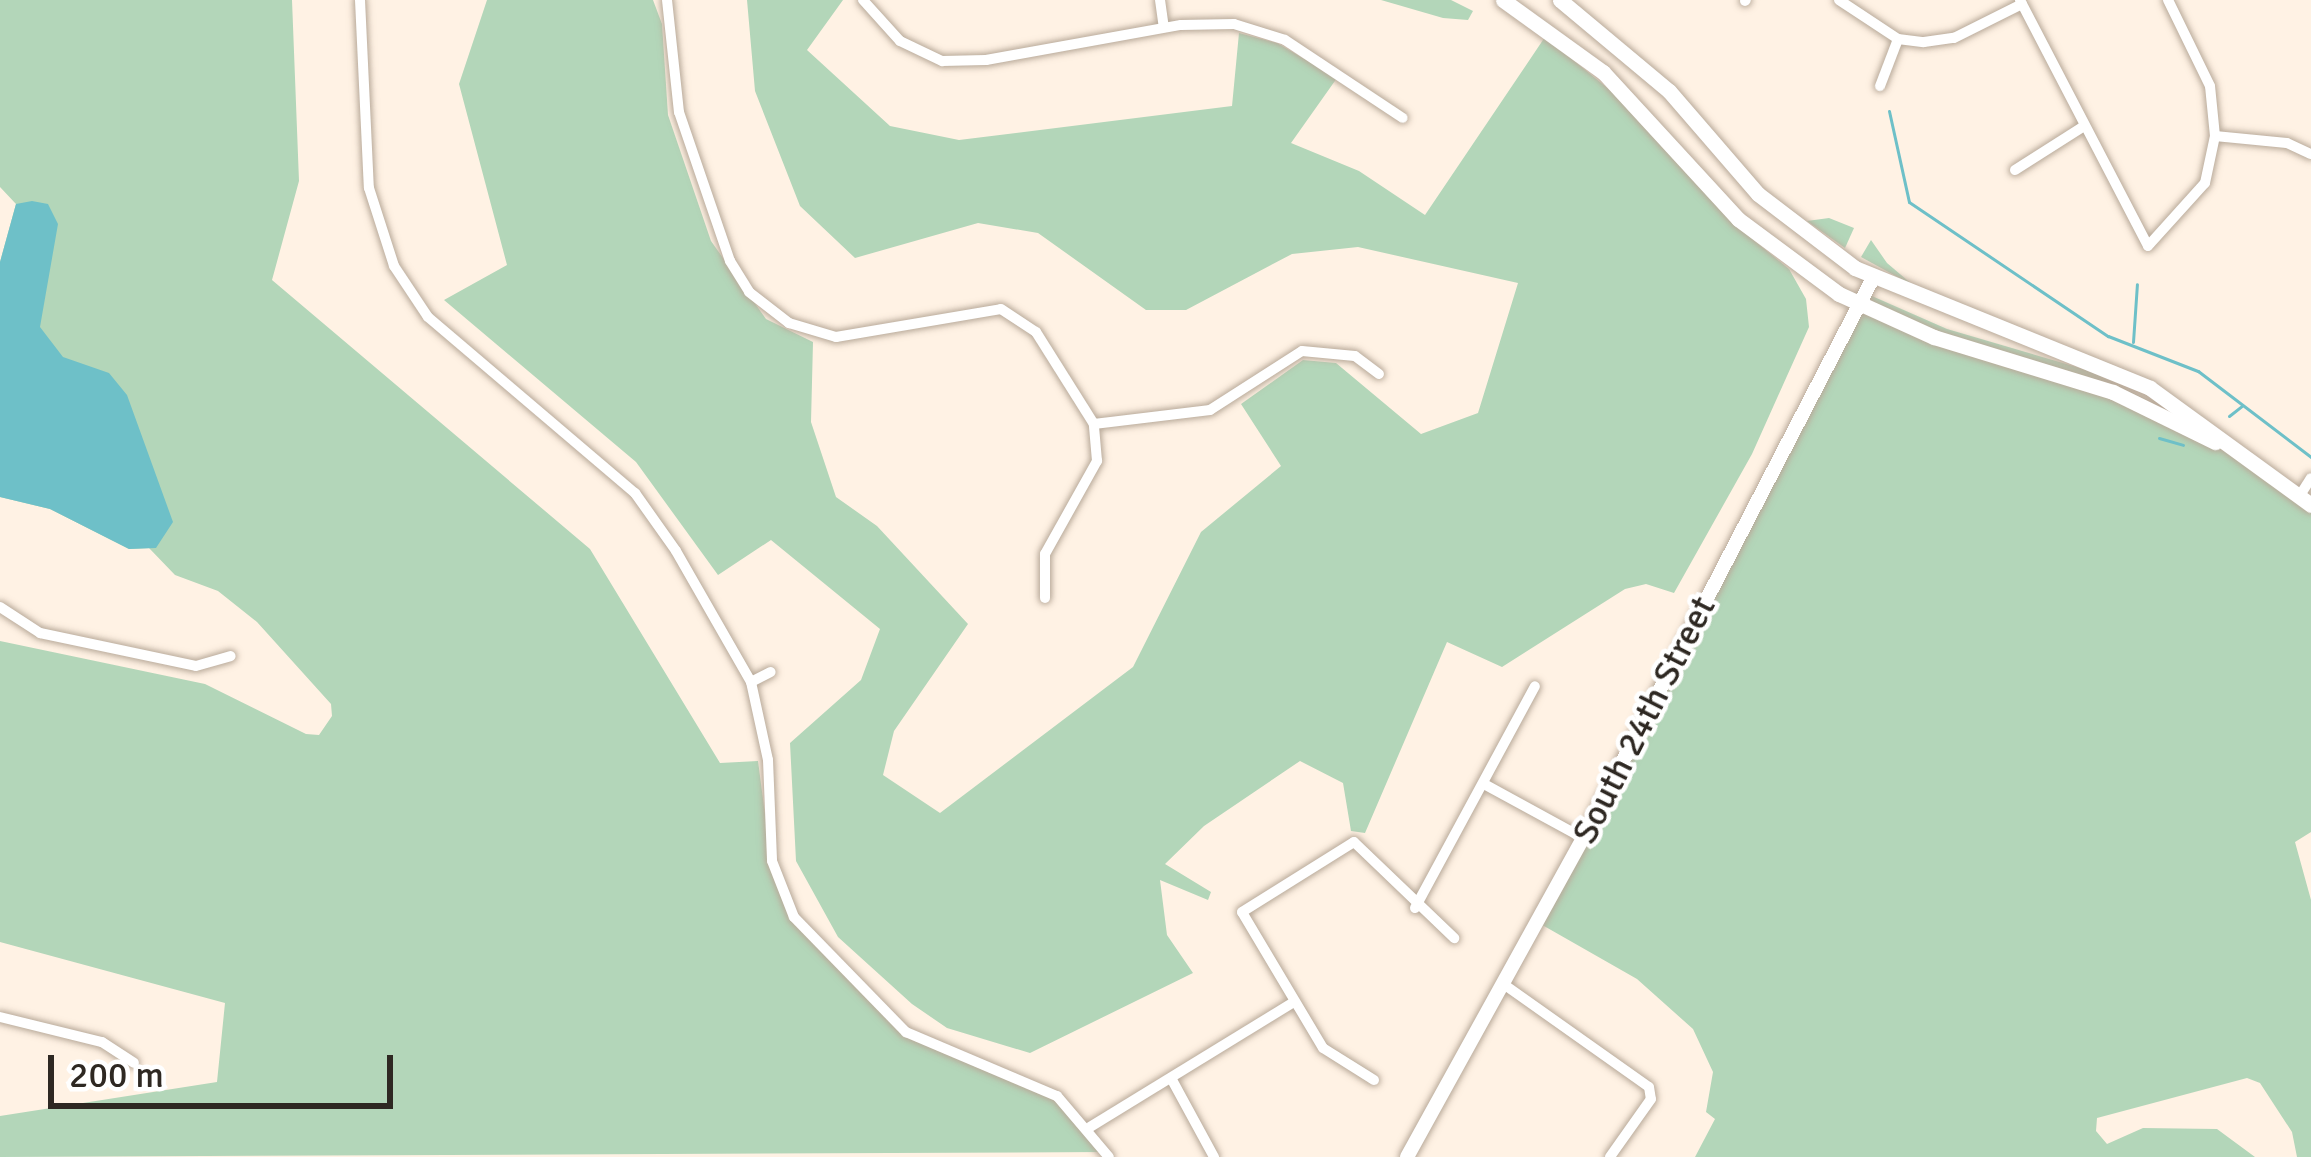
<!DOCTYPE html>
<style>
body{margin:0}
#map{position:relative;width:2311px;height:1157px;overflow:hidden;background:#fff2e4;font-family:Signika,sans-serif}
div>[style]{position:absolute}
.green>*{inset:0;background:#b3d6b9}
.water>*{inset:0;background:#6ec0c8}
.stream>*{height:3px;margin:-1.5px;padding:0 1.5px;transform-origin:1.5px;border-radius:1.5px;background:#6ec0c8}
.roads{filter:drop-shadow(0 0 3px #b9aa9a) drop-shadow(0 0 3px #b9aa9a)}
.minor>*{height:10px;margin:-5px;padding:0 5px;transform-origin:5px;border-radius:5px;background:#fff}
.tertiary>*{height:14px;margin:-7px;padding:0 7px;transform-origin:7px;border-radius:7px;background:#fff}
.secondary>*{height:15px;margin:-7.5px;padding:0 7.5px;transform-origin:7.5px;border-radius:7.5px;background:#fff}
span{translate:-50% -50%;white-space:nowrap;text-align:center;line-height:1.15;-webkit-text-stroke:9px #fff;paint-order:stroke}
.street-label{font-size:36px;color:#2e2822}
.scale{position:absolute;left:48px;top:1055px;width:345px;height:54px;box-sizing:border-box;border:6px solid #2e2822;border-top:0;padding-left:15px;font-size:36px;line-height:42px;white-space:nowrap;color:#2e2822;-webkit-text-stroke:9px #fff;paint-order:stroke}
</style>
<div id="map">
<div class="green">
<div style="clip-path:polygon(0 0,292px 0,299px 181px,272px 280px,590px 549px,720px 763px,758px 761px,768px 837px,794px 917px,906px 1032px,1057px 1096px,1106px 1152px,0 1157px,0 1116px,217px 1082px,225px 1003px,0 942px,0 641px,205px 684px,306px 734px,319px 735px,332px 716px,331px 704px,257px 622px,218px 591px,175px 575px,149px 548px,129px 549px,50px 509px,0 497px,0 262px,16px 204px,0 187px)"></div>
<div style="clip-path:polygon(487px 0,653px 0,662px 24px,668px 115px,711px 241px,766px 319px,813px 342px,811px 422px,836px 497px,877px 526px,968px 624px,894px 731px,883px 775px,940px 813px,1133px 667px,1201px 532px,1281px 466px,1241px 404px,1303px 360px,1336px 363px,1421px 434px,1478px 413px,1518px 283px,1358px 247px,1292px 254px,1186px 310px,1146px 310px,1038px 233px,978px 223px,855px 258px,800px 206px,755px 91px,747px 0,843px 0,807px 50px,890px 126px,959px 140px,1232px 106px,1239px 33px,1277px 43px,1337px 78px,1291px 143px,1359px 171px,1425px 215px,1545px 37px,1628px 105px,1729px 220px,1789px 269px,1806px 299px,1809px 327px,1752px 454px,1674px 593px,1646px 584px,1625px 589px,1502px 667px,1447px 642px,1365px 833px,1351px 831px,1343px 783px,1300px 761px,1204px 826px,1165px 864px,1211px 892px,1208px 900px,1160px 880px,1167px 935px,1193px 973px,1030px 1053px,947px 1028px,912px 1004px,838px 937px,796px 861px,790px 743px,861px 680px,880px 629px,771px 540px,718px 575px,636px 462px,444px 300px,507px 265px,459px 84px)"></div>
<div style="clip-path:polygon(1381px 0,1451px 0,1473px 11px,1468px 20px,1443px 18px)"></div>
<div style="clip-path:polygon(1829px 218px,1854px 228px,1845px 248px,1807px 221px)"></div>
<div style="clip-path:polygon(1871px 240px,1887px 263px,1914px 286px,1861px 257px)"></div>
<div style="clip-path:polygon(1865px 293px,1947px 329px,2090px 371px,2175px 414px,2311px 504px,2311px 832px,2295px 842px,2311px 900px,2311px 1157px,2297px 1157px,2292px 1132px,2260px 1083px,2247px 1078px,2097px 1118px,2096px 1131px,2107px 1144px,2143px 1128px,2217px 1129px,2255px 1157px,1695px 1157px,1715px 1119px,1706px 1112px,1713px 1072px,1693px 1029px,1637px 979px,1537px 922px)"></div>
</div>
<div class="water">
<div style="clip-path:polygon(32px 201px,48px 204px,58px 224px,40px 327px,63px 357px,109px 373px,127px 395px,173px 522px,156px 548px,129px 549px,50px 509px,0 497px,0 262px,16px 204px)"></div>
</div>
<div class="stream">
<div style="left:1889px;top:111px;width:93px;rotate:77.6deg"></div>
<div style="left:1909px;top:202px;width:240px;rotate:34deg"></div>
<div style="left:2108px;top:336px;width:97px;rotate:21.3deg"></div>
<div style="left:2198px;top:371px;width:142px;rotate:37.3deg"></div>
<div style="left:2133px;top:342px;width:58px;rotate:-86.1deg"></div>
<div style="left:2229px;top:416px;width:16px;rotate:-38deg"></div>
<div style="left:2159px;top:438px;width:25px;rotate:16deg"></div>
</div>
<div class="roads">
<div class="minor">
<div style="left:360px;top:0;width:188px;rotate:87.3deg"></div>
<div style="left:369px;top:188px;width:82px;rotate:72.2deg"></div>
<div style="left:394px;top:266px;width:61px;rotate:56.3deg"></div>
<div style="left:428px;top:317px;width:272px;rotate:40.4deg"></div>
<div style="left:635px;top:493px;width:71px;rotate:54.7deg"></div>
<div style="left:676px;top:551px;width:151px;rotate:60.2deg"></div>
<div style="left:751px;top:682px;width:80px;rotate:77.7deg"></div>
<div style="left:768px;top:760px;width:101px;rotate:87.7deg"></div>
<div style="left:772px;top:861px;width:60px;rotate:68.6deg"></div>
<div style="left:794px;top:917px;width:161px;rotate:45.8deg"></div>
<div style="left:906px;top:1032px;width:164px;rotate:23deg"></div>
<div style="left:1057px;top:1096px;width:80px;rotate:49.6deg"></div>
<div style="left:667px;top:0;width:113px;rotate:83.9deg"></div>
<div style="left:679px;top:112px;width:157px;rotate:71.1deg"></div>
<div style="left:730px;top:261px;width:36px;rotate:58deg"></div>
<div style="left:749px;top:292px;width:51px;rotate:37.8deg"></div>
<div style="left:789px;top:323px;width:49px;rotate:16.6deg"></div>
<div style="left:836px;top:337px;width:167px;rotate:-9.6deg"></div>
<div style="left:1001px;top:309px;width:42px;rotate:33.3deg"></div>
<div style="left:1036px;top:332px;width:109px;rotate:57.8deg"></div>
<div style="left:863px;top:0;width:55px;rotate:47.9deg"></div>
<div style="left:900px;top:41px;width:47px;rotate:25.5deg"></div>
<div style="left:942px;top:61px;width:44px;rotate:-1.3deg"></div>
<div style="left:986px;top:60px;width:198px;rotate:-10.2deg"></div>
<div style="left:1181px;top:25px;width:53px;rotate:-1.1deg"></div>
<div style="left:1234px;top:24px;width:53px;rotate:17.4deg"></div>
<div style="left:1285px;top:40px;width:141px;rotate:33.5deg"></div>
<div style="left:1160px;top:0;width:27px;rotate:82deg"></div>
<div style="left:1839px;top:0;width:71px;rotate:33.5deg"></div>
<div style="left:1898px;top:39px;width:26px;rotate:7deg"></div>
<div style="left:1924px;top:42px;width:30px;rotate:-8deg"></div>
<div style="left:1954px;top:38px;width:76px;rotate:-26.6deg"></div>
<div style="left:2020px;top:0;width:277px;rotate:62.5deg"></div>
<div style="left:2148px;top:246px;width:85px;rotate:-47.9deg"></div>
<div style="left:2205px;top:183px;width:48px;rotate:-78deg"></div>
<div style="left:2215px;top:136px;width:50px;rotate:-95.7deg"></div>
<div style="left:2210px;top:86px;width:96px;rotate:-116deg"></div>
<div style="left:1745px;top:1px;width:1px;rotate:-45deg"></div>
<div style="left:1880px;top:86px;width:50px;rotate:-69deg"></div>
<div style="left:2215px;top:136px;width:72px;rotate:5.6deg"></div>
<div style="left:2287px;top:143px;width:26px;rotate:25deg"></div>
<div style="left:2015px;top:170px;width:82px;rotate:-32.5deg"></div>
<div style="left:2299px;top:497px;width:22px;rotate:-58deg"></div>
<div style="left:1045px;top:598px;width:44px;rotate:-90deg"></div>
<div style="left:1045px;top:554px;width:107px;rotate:-60.8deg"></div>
<div style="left:1097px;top:461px;width:37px;rotate:-95deg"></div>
<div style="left:1094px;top:424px;width:117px;rotate:-6.9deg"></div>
<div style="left:1210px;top:410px;width:109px;rotate:-32.7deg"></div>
<div style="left:1302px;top:351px;width:53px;rotate:5.4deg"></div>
<div style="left:1355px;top:356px;width:30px;rotate:37deg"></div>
<div style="left:0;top:607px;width:48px;rotate:33deg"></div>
<div style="left:40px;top:633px;width:159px;rotate:11.9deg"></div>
<div style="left:196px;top:666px;width:36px;rotate:-16deg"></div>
<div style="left:751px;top:682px;width:22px;rotate:-27deg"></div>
<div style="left:1484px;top:784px;width:113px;rotate:28.6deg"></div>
<div style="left:1415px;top:908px;width:252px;rotate:-61.6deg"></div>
<div style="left:1502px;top:983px;width:180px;rotate:35.3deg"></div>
<div style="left:1649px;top:1087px;width:12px;rotate:81deg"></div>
<div style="left:1651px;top:1099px;width:71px;rotate:125.3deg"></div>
<div style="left:0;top:1017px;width:105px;rotate:13.8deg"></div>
<div style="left:102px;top:1042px;width:38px;rotate:33deg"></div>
<div style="left:1171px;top:1078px;width:90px;rotate:61.4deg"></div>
<div style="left:1374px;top:1080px;width:60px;rotate:-147.9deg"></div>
<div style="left:1323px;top:1048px;width:158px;rotate:-120.8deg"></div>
<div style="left:1242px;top:912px;width:132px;rotate:-32deg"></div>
<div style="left:1354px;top:842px;width:139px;rotate:43.8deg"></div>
<div style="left:1090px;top:1127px;width:237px;rotate:-31.5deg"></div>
</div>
<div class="tertiary">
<div style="left:1407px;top:1157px;width:364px;rotate:-61.1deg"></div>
<div style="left:1583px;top:838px;width:631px;rotate:-62.62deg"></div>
</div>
<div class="secondary">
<div style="left:1503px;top:0;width:123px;rotate:35.8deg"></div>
<div style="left:1603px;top:72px;width:200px;rotate:47.4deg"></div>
<div style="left:1738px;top:219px;width:126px;rotate:36.6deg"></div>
<div style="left:1839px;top:294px;width:104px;rotate:24.4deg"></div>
<div style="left:1934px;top:337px;width:187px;rotate:17.1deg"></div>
<div style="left:2113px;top:392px;width:114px;rotate:26.1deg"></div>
<div style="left:1560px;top:0;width:142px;rotate:39.9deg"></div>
<div style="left:1669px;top:91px;width:136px;rotate:49.2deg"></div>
<div style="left:1758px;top:194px;width:122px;rotate:37.3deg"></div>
<div style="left:1855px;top:268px;width:318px;rotate:22.1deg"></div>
<div style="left:2150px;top:388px;width:199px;rotate:36deg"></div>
</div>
</div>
<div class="street-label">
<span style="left:1644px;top:720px;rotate:-63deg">South 24th Street</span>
</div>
<div class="scale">200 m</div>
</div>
